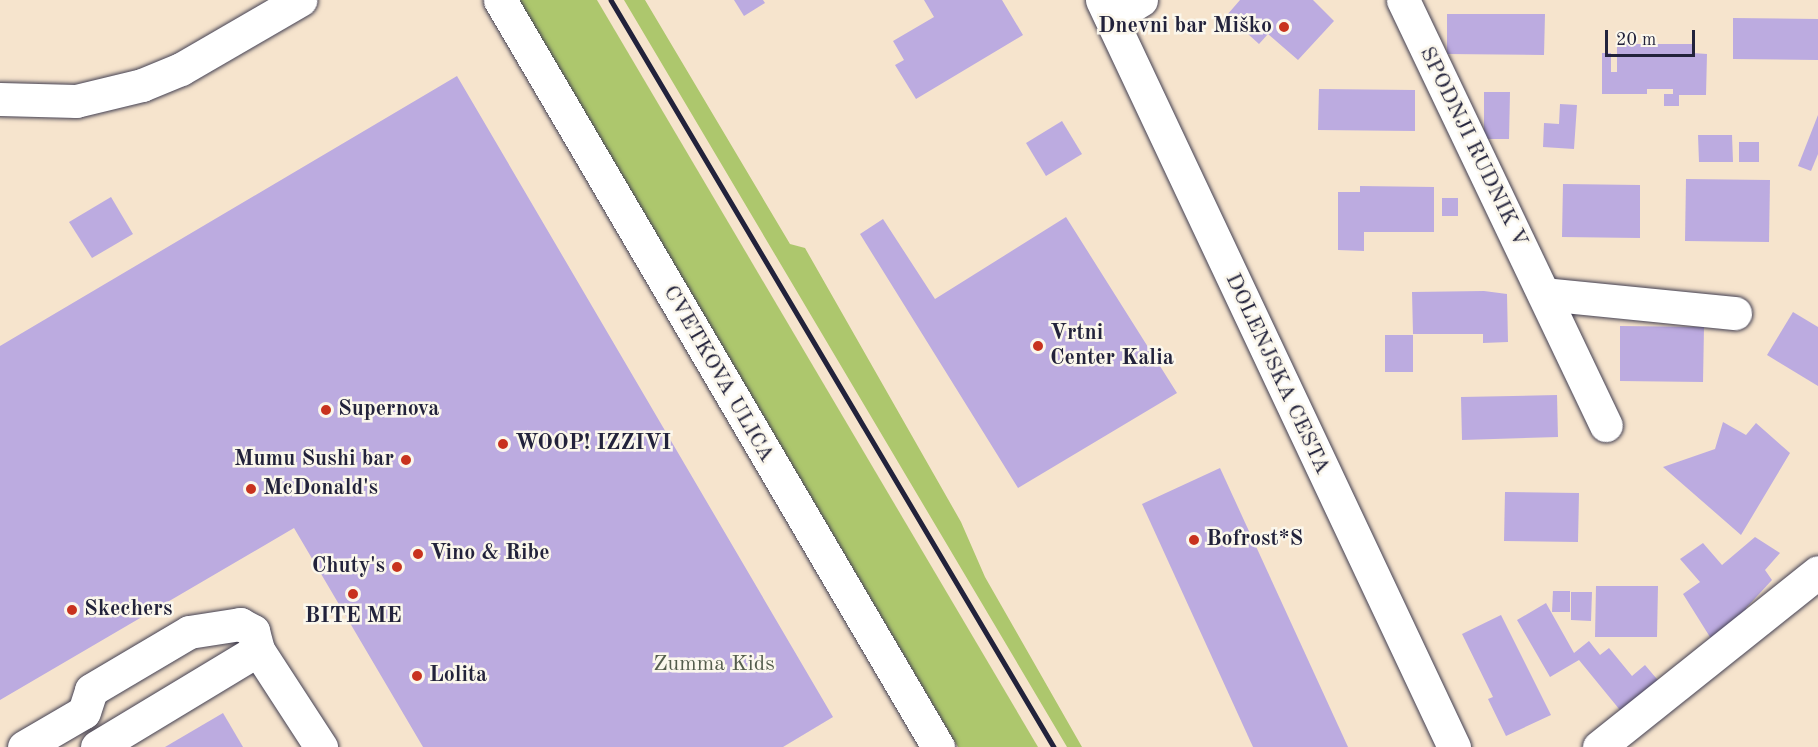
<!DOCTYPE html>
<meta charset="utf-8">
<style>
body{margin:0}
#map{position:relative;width:1818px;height:747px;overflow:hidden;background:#f6e4cd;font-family:"Old Standard TT",serif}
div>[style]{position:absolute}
.green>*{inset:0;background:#adc76d}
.building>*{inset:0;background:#bcabe0}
.roads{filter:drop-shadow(0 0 2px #423f51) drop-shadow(0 0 2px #423f51)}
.street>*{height:33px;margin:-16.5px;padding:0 16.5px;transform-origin:16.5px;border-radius:16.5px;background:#fff}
.primary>*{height:33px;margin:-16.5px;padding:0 16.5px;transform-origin:16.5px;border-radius:16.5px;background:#fff}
.rail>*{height:4.5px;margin:-2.25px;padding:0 2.25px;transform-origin:2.25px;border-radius:2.25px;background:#22223b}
.dots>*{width:16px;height:16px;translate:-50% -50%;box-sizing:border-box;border:3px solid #fbf7ec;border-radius:50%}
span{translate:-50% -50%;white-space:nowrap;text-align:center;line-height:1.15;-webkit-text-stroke:5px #fbf7ec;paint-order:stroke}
.poi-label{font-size:22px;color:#22223b;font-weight:700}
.right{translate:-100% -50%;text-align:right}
.left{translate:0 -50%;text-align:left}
.street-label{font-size:22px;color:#22223b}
.park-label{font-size:22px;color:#535c4c}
.scale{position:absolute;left:1605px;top:30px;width:90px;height:27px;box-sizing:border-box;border:3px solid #22223b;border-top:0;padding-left:8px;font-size:18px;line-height:21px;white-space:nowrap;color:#22223b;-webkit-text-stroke:4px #fbf7ec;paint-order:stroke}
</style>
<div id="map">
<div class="green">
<div style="clip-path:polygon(519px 0,597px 0,1038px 747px,958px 747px)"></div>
<div style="clip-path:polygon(624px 0,645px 0,790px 244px,805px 248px,961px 522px,985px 577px,1082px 747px,1067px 747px)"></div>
</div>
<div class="building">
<div style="clip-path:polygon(734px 0,763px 0,765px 3px,744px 16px)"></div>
<div style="clip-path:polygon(924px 0,1002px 0,1023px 35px,916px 99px,895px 65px,904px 60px,893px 41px,934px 17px)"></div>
<div style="clip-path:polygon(1240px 0,1313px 0,1334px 21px,1298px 60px,1268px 34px,1259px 44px,1227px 15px)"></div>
<div style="clip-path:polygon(1447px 14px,1545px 14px,1544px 55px,1447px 54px)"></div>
<div style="clip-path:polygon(1733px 18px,1818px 19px,1818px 60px,1733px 59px)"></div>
<div style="clip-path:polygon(1617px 44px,1693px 44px,1693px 53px,1707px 54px,1706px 95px,1679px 95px,1679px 106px,1664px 106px,1664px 94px,1673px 94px,1673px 89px,1647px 89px,1647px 94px,1602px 94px,1602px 53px,1611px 53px,1611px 72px,1617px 72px)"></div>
<div style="clip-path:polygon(457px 76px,833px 717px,783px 747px,423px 747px,294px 528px,0 700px,0 346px)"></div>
<div style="clip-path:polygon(1319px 89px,1415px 90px,1415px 131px,1318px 130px)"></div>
<div style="clip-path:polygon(1484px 92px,1510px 92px,1509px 139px,1484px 139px)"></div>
<div style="clip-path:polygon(1560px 104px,1577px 105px,1574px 149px,1543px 147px,1544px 123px,1559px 124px)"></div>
<div style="clip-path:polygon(1818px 115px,1818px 154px,1811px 171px,1798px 166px)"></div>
<div style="clip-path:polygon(1062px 121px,1082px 154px,1046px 176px,1026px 143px)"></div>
<div style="clip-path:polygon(1698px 135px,1732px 135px,1733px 162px,1699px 162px)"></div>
<div style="clip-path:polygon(1739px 142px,1759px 142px,1759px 162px,1739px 162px)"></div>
<div style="clip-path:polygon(1686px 179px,1770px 180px,1769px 242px,1685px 241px)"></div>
<div style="clip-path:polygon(1563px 184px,1640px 185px,1640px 238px,1562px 237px)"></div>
<div style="clip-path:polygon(1360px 186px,1434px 187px,1434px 232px,1364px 232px,1364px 251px,1338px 250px,1338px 192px,1360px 192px)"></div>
<div style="clip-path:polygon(111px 197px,133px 234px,92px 258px,69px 222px)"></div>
<div style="clip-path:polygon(1442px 198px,1458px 198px,1458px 216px,1442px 216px)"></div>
<div style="clip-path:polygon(1066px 217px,1177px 393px,1018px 488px,860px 234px,883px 219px,935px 299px)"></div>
<div style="clip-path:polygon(1484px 291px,1507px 294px,1508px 342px,1483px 343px,1483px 334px,1413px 334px,1412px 292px)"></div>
<div style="clip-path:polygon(1793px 312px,1818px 327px,1818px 386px,1767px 355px)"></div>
<div style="clip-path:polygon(1620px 326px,1704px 327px,1703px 382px,1620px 381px)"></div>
<div style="clip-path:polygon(1385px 335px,1413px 335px,1413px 372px,1385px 372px)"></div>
<div style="clip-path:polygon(1557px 395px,1558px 437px,1462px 440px,1461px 397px)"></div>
<div style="clip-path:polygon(1723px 422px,1746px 435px,1756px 423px,1790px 453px,1741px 535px,1663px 467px,1715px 449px)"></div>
<div style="clip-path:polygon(1220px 468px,1348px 747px,1253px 747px,1142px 504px)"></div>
<div style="clip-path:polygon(1505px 492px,1579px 493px,1578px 542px,1504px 541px)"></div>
<div style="clip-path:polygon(1755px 537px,1780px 553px,1765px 570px,1772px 580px,1746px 608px,1751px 618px,1715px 645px,1683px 594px,1700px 582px,1680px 559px,1703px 543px,1722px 565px)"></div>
<div style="clip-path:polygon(1596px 586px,1658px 586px,1657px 637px,1595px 637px)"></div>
<div style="clip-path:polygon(1553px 591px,1570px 591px,1570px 612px,1552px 612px)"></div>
<div style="clip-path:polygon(1571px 592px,1592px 592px,1591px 621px,1571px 620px)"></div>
<div style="clip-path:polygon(1546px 603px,1574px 653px,1589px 641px,1600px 655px,1609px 648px,1632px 676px,1645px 665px,1662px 685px,1624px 715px,1579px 660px,1550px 677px,1517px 620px)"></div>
<div style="clip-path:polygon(1501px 615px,1551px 715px,1506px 736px,1488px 699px,1493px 697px,1462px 634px)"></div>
<div style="clip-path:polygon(223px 713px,243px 747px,165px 747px)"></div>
</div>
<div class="roads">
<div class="street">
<div style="left:500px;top:0;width:866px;rotate:59.61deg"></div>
<div style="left:1403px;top:0;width:471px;rotate:64.5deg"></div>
<div style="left:1111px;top:18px;width:35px;rotate:-31deg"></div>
<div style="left:0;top:99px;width:76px;rotate:1.5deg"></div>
<div style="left:76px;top:101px;width:68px;rotate:-13.6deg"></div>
<div style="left:142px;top:85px;width:42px;rotate:-22.3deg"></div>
<div style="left:181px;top:69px;width:138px;rotate:-30.1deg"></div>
<div style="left:1544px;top:294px;width:192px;rotate:5.7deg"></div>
<div style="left:24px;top:747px;width:69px;rotate:-30.3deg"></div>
<div style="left:84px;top:712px;width:23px;rotate:-72deg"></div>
<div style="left:91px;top:690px;width:114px;rotate:-30.6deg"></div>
<div style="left:189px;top:632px;width:52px;rotate:-8.9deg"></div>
<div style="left:240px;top:624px;width:15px;rotate:28deg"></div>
<div style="left:253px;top:631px;width:20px;rotate:75deg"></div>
<div style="left:258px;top:650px;width:116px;rotate:57deg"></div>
<div style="left:97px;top:747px;width:188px;rotate:-31.1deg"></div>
<div style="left:1599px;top:747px;width:280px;rotate:-38.6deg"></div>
</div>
<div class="primary">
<div style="left:1102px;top:0;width:826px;rotate:64.77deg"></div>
</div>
</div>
<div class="rail">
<div style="left:611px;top:0;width:868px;rotate:59.33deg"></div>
</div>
<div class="dots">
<div style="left:1284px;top:27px;background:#c8321e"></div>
<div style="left:1038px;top:346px;background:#c8321e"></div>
<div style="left:326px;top:410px;background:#c8321e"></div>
<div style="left:503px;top:444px;background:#c8321e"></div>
<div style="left:406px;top:460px;background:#c8321e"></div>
<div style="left:251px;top:489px;background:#c8321e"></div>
<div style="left:1194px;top:540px;background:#c8321e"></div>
<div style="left:418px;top:554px;background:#c8321e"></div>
<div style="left:397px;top:567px;background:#c8321e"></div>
<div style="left:353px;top:594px;background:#c8321e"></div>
<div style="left:72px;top:610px;background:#c8321e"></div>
<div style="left:417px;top:676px;background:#c8321e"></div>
</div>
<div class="poi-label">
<span class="right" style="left:1272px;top:27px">Dnevni bar Miško</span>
<span class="left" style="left:1050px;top:346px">Vrtni<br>Center Kalia</span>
<span class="left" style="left:338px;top:410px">Supernova</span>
<span class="left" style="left:515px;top:444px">WOOP! IZZIVI</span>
<span class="right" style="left:394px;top:460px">Mumu Sushi bar</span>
<span class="left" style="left:263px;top:489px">McDonald's</span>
<span class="left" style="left:1206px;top:540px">Bofrost*S</span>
<span class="left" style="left:430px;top:554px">Vino &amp; Ribe</span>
<span class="right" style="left:385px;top:567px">Chuty's</span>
<span class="left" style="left:84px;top:610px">Skechers</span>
<span style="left:353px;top:617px">BITE ME</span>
<span class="left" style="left:429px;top:676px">Lolita</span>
</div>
<div class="street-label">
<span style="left:1473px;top:147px;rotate:64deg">SPODNJI RUDNIK V</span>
<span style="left:718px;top:374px;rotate:60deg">CVETKOVA ULICA</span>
<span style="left:1277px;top:374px;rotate:65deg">DOLENJSKA CESTA</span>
</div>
<div class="park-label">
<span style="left:714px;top:665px">Zumma Kids</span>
</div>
<div class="scale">20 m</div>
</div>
